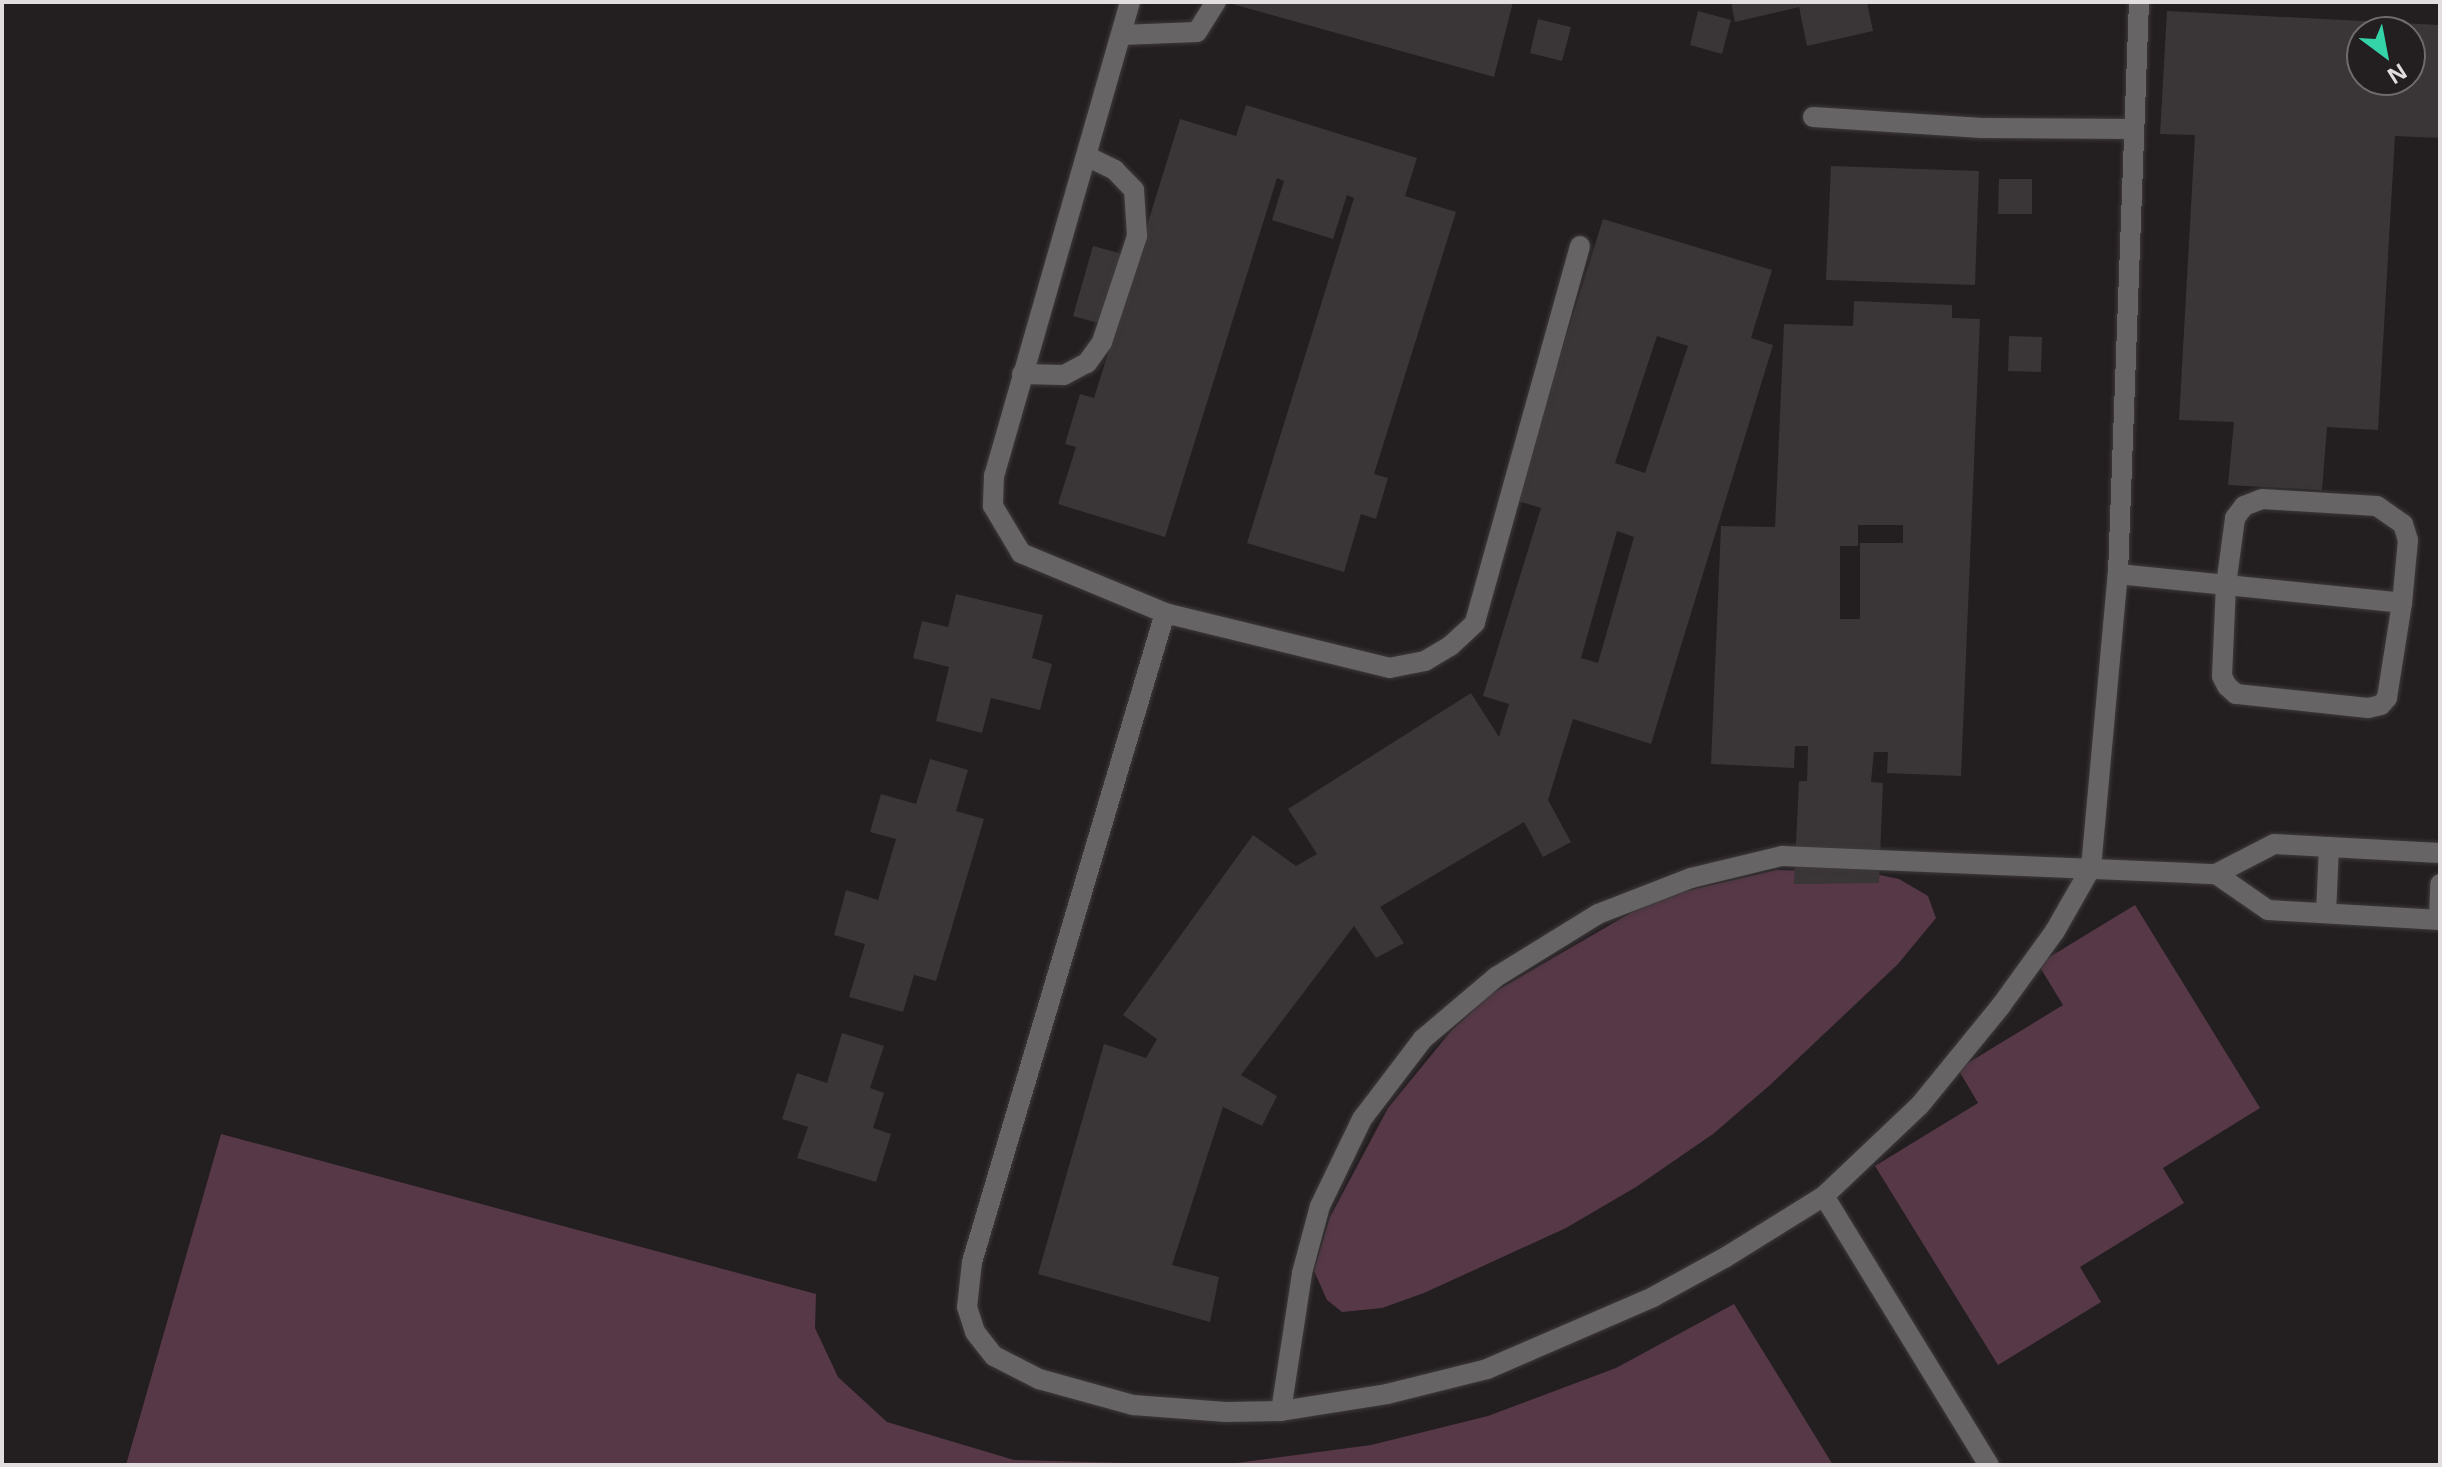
<!DOCTYPE html>
<style>
body{margin:0}
#map{position:relative;width:2442px;height:1467px;overflow:hidden;background:#231e20;font-family:"Noto Sans",sans-serif}
div>[style]{position:absolute}
.green>*{inset:0;background:#573847}
.building>*{inset:0;background:#3a3537}
.roads{filter:drop-shadow(0 0 2px #3e393b) drop-shadow(0 0 2px #3e393b)}
.lane>*{height:20px;margin:-10px;padding:0 10px;transform-origin:10px;border-radius:10px;background:#666465}
span{translate:-50% -50%;white-space:nowrap;text-align:center;line-height:1.15;-webkit-text-stroke:8px #231e20;paint-order:stroke}
.frame{position:absolute;inset:0;border:4px solid #e2dee0;pointer-events:none}
.north{position:absolute;left:2346px;top:16px;width:80px;height:80px;box-sizing:border-box;background:#231e20;border:2px solid #6f6b6d;border-radius:50%;rotate:148deg;font-size:22px;font-weight:700;line-height:32px;text-align:center;color:#e2dee0}
.north::after{content:'';display:block;margin:auto;width:28px;height:36px;background:#34d4a8;clip-path:polygon(50% 0,100% 100%,50% 72%,0 100%)}
</style>
<div id="map">
<div class="green">
<div style="clip-path:polygon(1777px 870px,1866px 872px,1899px 879px,1928px 896px,1936px 918px,1898px 964px,1770px 1085px,1713px 1134px,1636px 1187px,1566px 1228px,1424px 1293px,1382px 1308px,1342px 1312px,1327px 1300px,1314px 1271px,1330px 1217px,1388px 1108px,1451px 1031px,1491px 994px,1641px 907px,1682px 892px)"></div>
<div style="clip-path:polygon(2135px 905px,2260px 1108px,2163px 1168px,2184px 1203px,2080px 1267px,2101px 1302px,1998px 1365px,1875px 1166px,1978px 1103px,1958px 1069px,2063px 1005px,2038px 964px)"></div>
<div style="clip-path:polygon(221px 1134px,816px 1294px,815px 1328px,838px 1377px,887px 1422px,1014px 1460px,1202px 1465px,126px 1465px)"></div>
<div style="clip-path:polygon(1734px 1304px,1833px 1465px,1222px 1465px,1371px 1445px,1488px 1416px,1616px 1368px)"></div>
</div>
<div class="building">
<div style="clip-path:polygon(1225px 2px,1513px 2px,1494px 77px)"></div>
<div style="clip-path:polygon(1731px 2px,1867px 2px,1873px 31px,1807px 46px,1799px 7px,1735px 22px)"></div>
<div style="clip-path:polygon(1698px 11px,1731px 20px,1722px 54px,1690px 45px)"></div>
<div style="clip-path:polygon(evenodd,2167px 11px,2440px 25px,2440px 138px,2395px 136px,2378px 430px,2327px 427px,2322px 490px,2228px 485px,2234px 422px,2179px 420px,2195px 135px,2160px 134px,2167px 11px,2362px 32px,2410px 32px,2410px 80px,2362px 80px,2362px 32px)"></div>
<div style="clip-path:polygon(1538px 19px,1571px 27px,1562px 61px,1530px 53px)"></div>
<div style="clip-path:polygon(1246px 105px,1417px 158px,1405px 196px,1456px 212px,1374px 474px,1388px 478px,1376px 519px,1361px 514px,1344px 572px,1247px 543px,1354px 198px,1347px 195px,1333px 239px,1272px 220px,1284px 181px,1277px 178px,1165px 537px,1058px 504px,1076px 447px,1065px 444px,1080px 394px,1094px 398px,1116px 328px,1073px 316px,1093px 246px,1137px 258px,1180px 119px,1236px 136px)"></div>
<div style="clip-path:polygon(1831px 166px,1979px 171px,1975px 285px,1826px 280px)"></div>
<div style="clip-path:polygon(1999px 179px,2032px 179px,2032px 214px,1998px 214px)"></div>
<div style="clip-path:polygon(evenodd,1603px 219px,1772px 270px,1751px 338px,1773px 345px,1651px 744px,1573px 719px,1548px 800px,1571px 842px,1543px 857px,1524px 822px,1380px 907px,1404px 943px,1376px 958px,1354px 926px,1241px 1075px,1277px 1096px,1262px 1126px,1223px 1107px,1172px 1265px,1219px 1277px,1210px 1322px,1038px 1274px,1104px 1044px,1146px 1058px,1157px 1039px,1123px 1015px,1253px 835px,1296px 866px,1317px 854px,1288px 809px,1471px 693px,1499px 737px,1509px 704px,1483px 696px,1541px 508px,1515px 500px,1603px 219px,1657px 336px,1688px 346px,1645px 473px,1615px 463px,1657px 336px,1603px 219px,1617px 531px,1634px 537px,1598px 663px,1581px 658px,1617px 531px)"></div>
<div style="clip-path:polygon(evenodd,1854px 301px,1952px 305px,1952px 318px,1980px 319px,1961px 776px,1887px 773px,1888px 752px,1874px 752px,1871px 782px,1883px 783px,1879px 883px,1794px 884px,1799px 781px,1807px 781px,1808px 746px,1795px 746px,1794px 768px,1711px 764px,1721px 526px,1775px 527px,1784px 324px,1853px 326px,1854px 301px,1858px 525px,1903px 525px,1903px 543px,1860px 543px,1860px 619px,1840px 619px,1840px 546px,1858px 546px,1858px 525px)"></div>
<div style="clip-path:polygon(2009px 336px,2042px 337px,2041px 372px,2008px 371px)"></div>
<div style="clip-path:polygon(956px 594px,1043px 615px,1032px 658px,1052px 664px,1040px 710px,991px 698px,982px 733px,936px 721px,949px 667px,913px 658px,922px 621px,948px 627px)"></div>
<div style="clip-path:polygon(930px 759px,968px 770px,956px 811px,984px 819px,936px 981px,914px 975px,903px 1012px,849px 997px,865px 944px,834px 935px,846px 890px,878px 900px,896px 839px,870px 832px,881px 794px,916px 804px)"></div>
<div style="clip-path:polygon(842px 1033px,884px 1046px,870px 1088px,884px 1093px,873px 1128px,891px 1134px,876px 1182px,797px 1158px,808px 1127px,782px 1119px,797px 1073px,827px 1083px)"></div>
</div>
<div class="roads">
<div class="lane">
<div style="left:1130px;top:2px;width:492px;rotate:106deg"></div>
<div style="left:994px;top:475px;width:31px;rotate:92deg"></div>
<div style="left:993px;top:506px;width:55px;rotate:59.2deg"></div>
<div style="left:1021px;top:553px;width:156px;rotate:22.6deg"></div>
<div style="left:1121px;top:35px;width:76px;rotate:-2.3deg"></div>
<div style="left:1197px;top:32px;width:36px;rotate:-58deg"></div>
<div style="left:1813px;top:117px;width:169px;rotate:3.7deg"></div>
<div style="left:1982px;top:128px;width:152px;rotate:0.4deg"></div>
<div style="left:1580px;top:246px;width:391px;rotate:105.6deg"></div>
<div style="left:1475px;top:623px;width:34px;rotate:137deg"></div>
<div style="left:1450px;top:646px;width:29px;rotate:149deg"></div>
<div style="left:1425px;top:661px;width:36px;rotate:169deg"></div>
<div style="left:1390px;top:668px;width:232px;rotate:-166.3deg"></div>
<div style="left:1165px;top:613px;width:677px;rotate:106.56deg"></div>
<div style="left:972px;top:1262px;width:45px;rotate:96.3deg"></div>
<div style="left:967px;top:1307px;width:26px;rotate:72deg"></div>
<div style="left:975px;top:1332px;width:31px;rotate:52deg"></div>
<div style="left:994px;top:1356px;width:51px;rotate:27.1deg"></div>
<div style="left:1039px;top:1379px;width:98px;rotate:15.5deg"></div>
<div style="left:1133px;top:1405px;width:93px;rotate:4.3deg"></div>
<div style="left:1226px;top:1412px;width:55px;rotate:-1deg"></div>
<div style="left:1281px;top:1411px;width:107px;rotate:-9.1deg"></div>
<div style="left:1387px;top:1394px;width:103px;rotate:-14deg"></div>
<div style="left:1487px;top:1369px;width:181px;rotate:-23.4deg"></div>
<div style="left:1653px;top:1297px;width:83px;rotate:-28.7deg"></div>
<div style="left:1726px;top:1257px;width:115px;rotate:-31.9deg"></div>
<div style="left:1824px;top:1196px;width:132px;rotate:-43.5deg"></div>
<div style="left:1920px;top:1105px;width:127px;rotate:-50.8deg"></div>
<div style="left:2000px;top:1007px;width:94px;rotate:-54.1deg"></div>
<div style="left:2055px;top:931px;width:73px;rotate:-60.3deg"></div>
<div style="left:2091px;top:868px;width:295px;rotate:-84.8deg"></div>
<div style="left:2118px;top:574px;width:572px;rotate:-87.9deg"></div>
<div style="left:1022px;top:374px;width:42px;rotate:1.4deg"></div>
<div style="left:1064px;top:375px;width:26px;rotate:-28deg"></div>
<div style="left:1087px;top:363px;width:26px;rotate:-54deg"></div>
<div style="left:1102px;top:342px;width:112px;rotate:-71.7deg"></div>
<div style="left:1137px;top:236px;width:46px;rotate:-93.7deg"></div>
<div style="left:1134px;top:190px;width:28px;rotate:-134deg"></div>
<div style="left:1115px;top:170px;width:32px;rotate:-154deg"></div>
<div style="left:2262px;top:499px;width:115px;rotate:3.5deg"></div>
<div style="left:2377px;top:506px;width:32px;rotate:35deg"></div>
<div style="left:2403px;top:524px;width:17px;rotate:73deg"></div>
<div style="left:2408px;top:540px;width:63px;rotate:95.4deg"></div>
<div style="left:2402px;top:603px;width:96px;rotate:99deg"></div>
<div style="left:2387px;top:698px;width:9px;rotate:131deg"></div>
<div style="left:2381px;top:705px;width:13px;rotate:167deg"></div>
<div style="left:2368px;top:708px;width:133px;rotate:-173.9deg"></div>
<div style="left:2236px;top:694px;width:12px;rotate:-138deg"></div>
<div style="left:2227px;top:686px;width:11px;rotate:-117deg"></div>
<div style="left:2222px;top:676px;width:91px;rotate:-87.5deg"></div>
<div style="left:2226px;top:585px;width:68px;rotate:-82.3deg"></div>
<div style="left:2235px;top:518px;width:15px;rotate:-53deg"></div>
<div style="left:2244px;top:506px;width:19px;rotate:-21deg"></div>
<div style="left:2118px;top:574px;width:285px;rotate:5.8deg"></div>
<div style="left:2216px;top:874px;width:63px;rotate:34.7deg"></div>
<div style="left:2268px;top:910px;width:172px;rotate:3.3deg"></div>
<div style="left:2326px;top:913px;width:66px;rotate:-87.4deg"></div>
<div style="left:2439px;top:919px;width:35px;rotate:-88deg"></div>
<div style="left:1824px;top:1196px;width:316px;rotate:58.5deg"></div>
<div style="left:1281px;top:1411px;width:140px;rotate:-81.3deg"></div>
<div style="left:1302px;top:1273px;width:69px;rotate:-75deg"></div>
<div style="left:1320px;top:1206px;width:97px;rotate:-64.2deg"></div>
<div style="left:1362px;top:1119px;width:101px;rotate:-52.7deg"></div>
<div style="left:1423px;top:1039px;width:96px;rotate:-40.3deg"></div>
<div style="left:1496px;top:977px;width:120px;rotate:-31.7deg"></div>
<div style="left:1598px;top:914px;width:100px;rotate:-21.2deg"></div>
<div style="left:1691px;top:878px;width:94px;rotate:-13.6deg"></div>
<div style="left:1782px;top:856px;width:434px;rotate:2.4deg"></div>
<div style="left:2216px;top:874px;width:65px;rotate:-27.3deg"></div>
<div style="left:2274px;top:844px;width:166px;rotate:3.1deg"></div>
</div>
</div>
<div class="frame"></div>
<div class="north">N</div>
</div>
